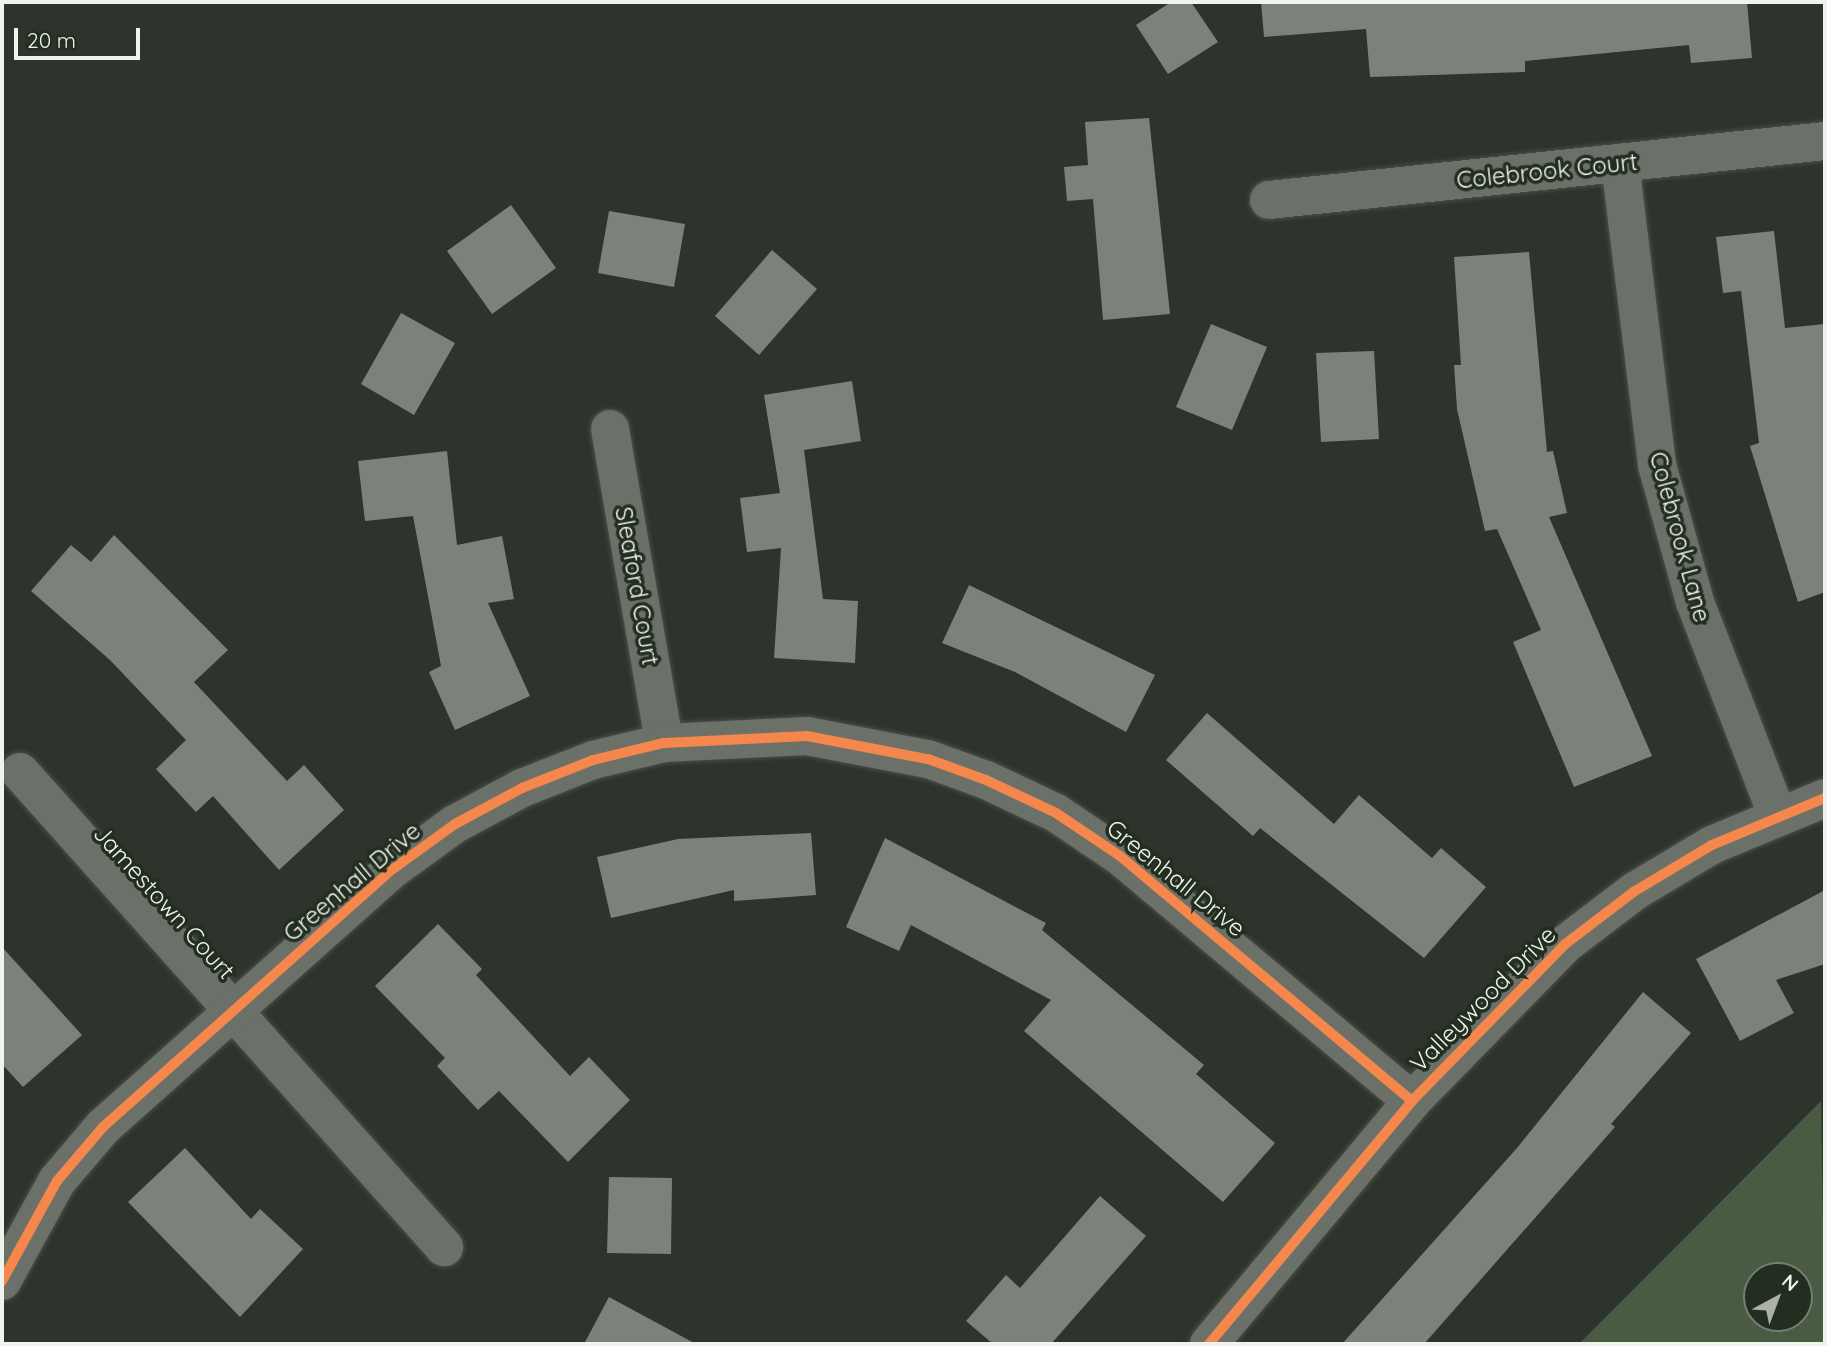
<!DOCTYPE html>
<style>
body{margin:0}
#map{position:relative;width:1827px;height:1346px;overflow:hidden;background:#2e342c;font-family:Quicksand,sans-serif}
div>[style]{position:absolute}
.green>*{inset:0;background:#495b42}
.building>*{inset:0;background:#7c817a}
.roads{filter:drop-shadow(0 0 2px #4a4f49) drop-shadow(0 0 2px #4a4f49)}
.minor>*{height:38px;margin:-19px;padding:0 19px;transform-origin:19px;border-radius:19px;background:#6b7069}
.cycleway>*{height:10px;margin:-5px;padding:0 5px;transform-origin:5px;border-radius:5px;background:#f5874c}
span{translate:-50% -50%;white-space:nowrap;text-align:center;line-height:1.15;-webkit-text-stroke:7px #232e20;paint-order:stroke}
.street-label{font-size:24px;color:#eef5ec}
.frame{position:absolute;inset:0;border:4px solid #eef5ec;pointer-events:none}
.north{position:absolute;left:1743px;top:1262px;width:70px;height:70px;box-sizing:border-box;background:#232e20;border:2px solid #747e72;border-radius:50%;rotate:41deg;font-size:19px;font-weight:700;line-height:28px;text-align:center;color:#eef5ec}
.north::after{content:'';display:block;margin:auto;width:24px;height:32px;background:#abb1a9;clip-path:polygon(50% 0,100% 100%,50% 72%,0 100%)}
.scale{position:absolute;left:14px;top:28px;width:126px;height:32px;box-sizing:border-box;border:4px solid #eef5ec;border-top:0;padding-left:9px;font-size:21px;line-height:24px;white-space:nowrap;color:#eef5ec;-webkit-text-stroke:5px #232e20;paint-order:stroke}
</style>
<div id="map">
<div class="green">
<div style="clip-path:polygon(evenodd,1821px 1101px,1825px 1344px,1579px 1344px,1821px 1101px,1757px 1276px,1799px 1276px,1799px 1318px,1757px 1318px,1757px 1276px)"></div>
</div>
<div class="building">
<div style="clip-path:polygon(1171px 2px,1191px 2px,1218px 42px,1168px 74px,1136px 25px)"></div>
<div style="clip-path:polygon(1261px 2px,1747px 2px,1752px 58px,1691px 63px,1689px 45px,1525px 61px,1525px 72px,1370px 77px,1366px 29px,1264px 37px)"></div>
<div style="clip-path:polygon(1149px 118px,1170px 314px,1103px 320px,1093px 199px,1067px 201px,1064px 167px,1088px 165px,1085px 122px)"></div>
<div style="clip-path:polygon(511px 205px,556px 268px,492px 314px,447px 251px)"></div>
<div style="clip-path:polygon(609px 211px,685px 224px,674px 287px,598px 273px)"></div>
<div style="clip-path:polygon(1774px 231px,1785px 328px,1825px 324px,1825px 592px,1798px 602px,1750px 446px,1759px 443px,1741px 291px,1723px 293px,1716px 237px)"></div>
<div style="clip-path:polygon(772px 250px,817px 289px,759px 355px,715px 316px)"></div>
<div style="clip-path:polygon(1529px 252px,1547px 452px,1553px 451px,1567px 513px,1549px 517px,1652px 756px,1574px 787px,1513px 642px,1541px 630px,1497px 529px,1485px 531px,1457px 409px,1454px 365px,1461px 365px,1454px 257px)"></div>
<div style="clip-path:polygon(401px 313px,455px 343px,414px 415px,361px 384px)"></div>
<div style="clip-path:polygon(1211px 324px,1267px 347px,1232px 430px,1176px 407px)"></div>
<div style="clip-path:polygon(1374px 351px,1379px 439px,1321px 442px,1316px 353px)"></div>
<div style="clip-path:polygon(852px 381px,861px 441px,804px 450px,823px 599px,858px 601px,855px 663px,774px 658px,781px 548px,747px 552px,740px 498px,780px 493px,764px 395px)"></div>
<div style="clip-path:polygon(447px 451px,457px 545px,502px 536px,514px 599px,488px 603px,530px 696px,455px 730px,429px 672px,441px 666px,413px 516px,365px 521px,358px 461px)"></div>
<div style="clip-path:polygon(114px 535px,228px 650px,194px 682px,287px 781px,304px 765px,344px 810px,279px 870px,213px 796px,196px 812px,156px 769px,186px 740px,110px 660px,31px 591px,71px 545px,91px 562px)"></div>
<div style="clip-path:polygon(969px 585px,1155px 675px,1126px 732px,1015px 672px,942px 643px)"></div>
<div style="clip-path:polygon(1207px 713px,1334px 824px,1359px 795px,1432px 858px,1441px 848px,1486px 887px,1424px 958px,1260px 828px,1253px 836px,1166px 760px)"></div>
<div style="clip-path:polygon(811px 833px,816px 895px,734px 901px,734px 890px,611px 918px,597px 857px,678px 839px)"></div>
<div style="clip-path:polygon(885px 838px,1046px 923px,1042px 930px,1204px 1065px,1196px 1074px,1275px 1143px,1223px 1202px,1024px 1031px,1051px 1000px,911px 925px,899px 951px,846px 927px)"></div>
<div style="clip-path:polygon(1825px 890px,1825px 964px,1776px 980px,1794px 1013px,1740px 1041px,1696px 959px)"></div>
<div style="clip-path:polygon(438px 924px,482px 969px,476px 975px,570px 1076px,589px 1057px,630px 1100px,568px 1162px,499px 1091px,478px 1110px,437px 1066px,445px 1058px,375px 986px)"></div>
<div style="clip-path:polygon(2px 947px,82px 1035px,23px 1087px,2px 1064px)"></div>
<div style="clip-path:polygon(1643px 992px,1691px 1033px,1611px 1124px,1615px 1127px,1424px 1344px,1342px 1344px,1517px 1148px)"></div>
<div style="clip-path:polygon(185px 1148px,251px 1219px,260px 1209px,303px 1249px,240px 1317px,128px 1202px)"></div>
<div style="clip-path:polygon(609px 1177px,672px 1178px,671px 1254px,607px 1253px)"></div>
<div style="clip-path:polygon(1100px 1196px,1146px 1236px,1051px 1344px,993px 1344px,966px 1321px,1006px 1275px,1020px 1288px)"></div>
<div style="clip-path:polygon(609px 1297px,696px 1344px,584px 1344px)"></div>
</div>
<div class="roads">
<div class="minor">
<div style="left:1620px;top:163px;width:304px;rotate:83deg"></div>
<div style="left:1657px;top:465px;width:142px;rotate:74.5deg"></div>
<div style="left:1695px;top:602px;width:228px;rotate:68.9deg"></div>
<div style="left:1269px;top:200px;width:559px;rotate:-6.06deg"></div>
<div style="left:610px;top:429px;width:319px;rotate:80.2deg"></div>
<div style="left:20px;top:772px;width:637px;rotate:48.25deg"></div>
<div style="left:2px;top:1281px;width:114px;rotate:-61.2deg"></div>
<div style="left:57px;top:1181px;width:71px;rotate:-49.6deg"></div>
<div style="left:103px;top:1127px;width:388px;rotate:-41.7deg"></div>
<div style="left:393px;top:869px;width:77px;rotate:-36deg"></div>
<div style="left:455px;top:824px;width:76px;rotate:-28.2deg"></div>
<div style="left:522px;top:788px;width:76px;rotate:-21.5deg"></div>
<div style="left:593px;top:760px;width:73px;rotate:-13.5deg"></div>
<div style="left:664px;top:743px;width:143px;rotate:-2.8deg"></div>
<div style="left:807px;top:736px;width:123px;rotate:10.8deg"></div>
<div style="left:928px;top:759px;width:62px;rotate:19.9deg"></div>
<div style="left:986px;top:780px;width:77px;rotate:25.2deg"></div>
<div style="left:1056px;top:813px;width:77px;rotate:33.9deg"></div>
<div style="left:1120px;top:856px;width:381px;rotate:40deg"></div>
<div style="left:1209px;top:1344px;width:317px;rotate:-50.1deg"></div>
<div style="left:1412px;top:1101px;width:218px;rotate:-45.7deg"></div>
<div style="left:1564px;top:945px;width:89px;rotate:-37.3deg"></div>
<div style="left:1635px;top:891px;width:90px;rotate:-30.9deg"></div>
<div style="left:1712px;top:845px;width:122px;rotate:-22.6deg"></div>
</div>
</div>
<div class="cycleway">
<div style="left:2px;top:1281px;width:114px;rotate:-61.2deg"></div>
<div style="left:57px;top:1181px;width:71px;rotate:-49.6deg"></div>
<div style="left:103px;top:1127px;width:388px;rotate:-41.7deg"></div>
<div style="left:393px;top:869px;width:77px;rotate:-36deg"></div>
<div style="left:455px;top:824px;width:76px;rotate:-28.2deg"></div>
<div style="left:522px;top:788px;width:76px;rotate:-21.5deg"></div>
<div style="left:593px;top:760px;width:73px;rotate:-13.5deg"></div>
<div style="left:664px;top:743px;width:143px;rotate:-2.8deg"></div>
<div style="left:807px;top:736px;width:123px;rotate:10.8deg"></div>
<div style="left:928px;top:759px;width:62px;rotate:19.9deg"></div>
<div style="left:986px;top:780px;width:77px;rotate:25.2deg"></div>
<div style="left:1056px;top:813px;width:77px;rotate:33.9deg"></div>
<div style="left:1120px;top:856px;width:381px;rotate:40deg"></div>
<div style="left:1209px;top:1344px;width:317px;rotate:-50.1deg"></div>
<div style="left:1412px;top:1101px;width:218px;rotate:-45.7deg"></div>
<div style="left:1564px;top:945px;width:89px;rotate:-37.3deg"></div>
<div style="left:1635px;top:891px;width:90px;rotate:-30.9deg"></div>
<div style="left:1712px;top:845px;width:122px;rotate:-22.6deg"></div>
</div>
<div class="street-label">
<span style="left:1547px;top:171px;rotate:-6deg">Colebrook Court</span>
<span style="left:1680px;top:537px;rotate:75deg">Colebrook Lane</span>
<span style="left:637px;top:586px;rotate:80deg">Sleaford Court</span>
<span style="left:1176px;top:878px;rotate:39deg">Greenhall Drive</span>
<span style="left:352px;top:882px;rotate:-40deg">Greenhall Drive</span>
<span style="left:164px;top:902px;rotate:48deg">Jamestown Court</span>
<span style="left:1483px;top:999px;rotate:-45deg">Valleywood Drive</span>
</div>
<div class="frame"></div>
<div class="north">N</div>
<div class="scale">20 m</div>
</div>
